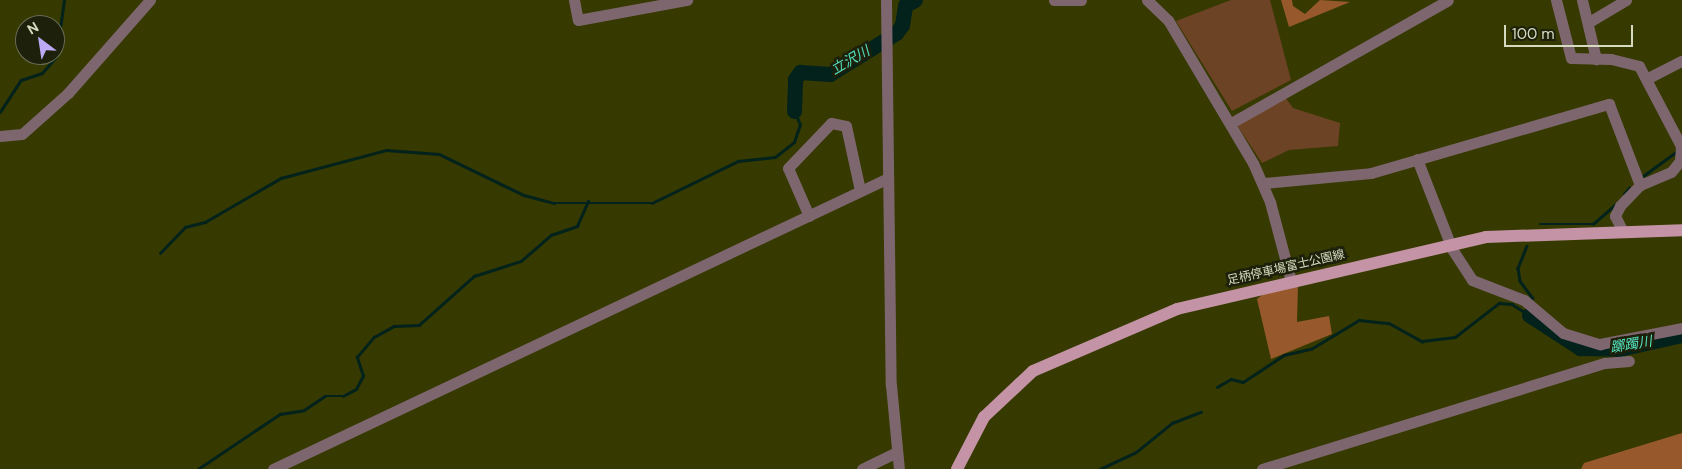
<!DOCTYPE html>
<meta charset="utf-8">
<style>
body{margin:0}
#map{position:relative;width:1682px;height:469px;overflow:hidden;background:#363a01;font-family:"DM Sans","Noto Sans JP",sans-serif}
div>[style]{position:absolute}
.green>*{inset:0;background:#6d4325}
.forest>*{inset:0;background:#97592c}
.stream>*{height:2.5px;margin:-1.25px;padding:0 1.25px;transform-origin:1.25px;border-radius:1.25px;background:#02221b}
.river>*{height:15px;margin:-7.5px;padding:0 7.5px;transform-origin:7.5px;border-radius:7.5px;background:#02221b}
.minor>*{height:11px;margin:-5.5px;padding:0 5.5px;transform-origin:5.5px;border-radius:5.5px;background:#7e666f}
.major>*{height:12px;margin:-6px;padding:0 6px;transform-origin:6px;border-radius:6px;background:#c493a5}
span{translate:-50% -50%;white-space:nowrap;text-align:center;line-height:1.15;-webkit-text-stroke:5px #1d200a;paint-order:stroke}
.street-label{font-size:12px;color:#d6dbbf}
.water-label{font-size:14px;color:#53e2c1;font-style:italic}
.north{position:absolute;left:15px;top:15px;width:50px;height:50px;box-sizing:border-box;background:#1d200a;border:1px solid #676b52;border-radius:50%;rotate:329deg;font-size:14px;font-weight:700;line-height:20px;text-align:center;color:#d6dbbf}
.north::after{content:'';display:block;margin:auto;width:18px;height:22px;background:#bcaaf6;clip-path:polygon(50% 0,100% 100%,50% 72%,0 100%)}
.scale{position:absolute;left:1504px;top:25px;width:129px;height:22px;box-sizing:border-box;border:2px solid #d6dbbf;border-top:0;padding-left:6px;font-size:15px;line-height:18px;white-space:nowrap;color:#d6dbbf;-webkit-text-stroke:4px #1d200a;paint-order:stroke}
</style>
<div id="map">
<div class="green">
<div style="clip-path:polygon(1231px 0,1270px 0,1291px 80px,1232px 111px,1176px 21px)"></div>
<div style="clip-path:polygon(1282px 93px,1293px 108px,1340px 123px,1338px 146px,1289px 150px,1262px 163px,1235px 122px)"></div>
</div>
<div class="forest">
<div style="clip-path:polygon(1281px 0,1292px 0,1293px 6px,1305px 14px,1320px 0,1350px 2px,1289px 27px)"></div>
<div style="clip-path:polygon(1298px 285px,1297px 322px,1329px 316px,1332px 334px,1271px 359px,1257px 299px,1266px 292px)"></div>
<div style="clip-path:polygon(1682px 433px,1682px 469px,1581px 469px,1584px 463px)"></div>
</div>
<div class="stream">
<div style="left:0;top:112px;width:38px;rotate:-57deg"></div>
<div style="left:21px;top:80px;width:22px;rotate:-18deg"></div>
<div style="left:42px;top:73px;width:21px;rotate:-49deg"></div>
<div style="left:56px;top:57px;width:58px;rotate:-82deg"></div>
<div style="left:1643px;top:176px;width:41px;rotate:-36deg"></div>
<div style="left:1624px;top:194px;width:8px;rotate:-50deg"></div>
<div style="left:1540px;top:224px;width:53px"></div>
<div style="left:1593px;top:224px;width:30px;rotate:-41deg"></div>
<div style="left:1527px;top:246px;width:24px;rotate:112deg"></div>
<div style="left:1518px;top:268px;width:13px;rotate:81deg"></div>
<div style="left:1520px;top:281px;width:21px;rotate:53deg"></div>
<div style="left:160px;top:253px;width:36px;rotate:-46deg"></div>
<div style="left:185px;top:227px;width:21px;rotate:-14deg"></div>
<div style="left:205px;top:222px;width:88px;rotate:-30.1deg"></div>
<div style="left:281px;top:178px;width:109px;rotate:-14.9deg"></div>
<div style="left:386px;top:150px;width:53px;rotate:4.3deg"></div>
<div style="left:439px;top:154px;width:94px;rotate:25.8deg"></div>
<div style="left:524px;top:195px;width:31px;rotate:15deg"></div>
<div style="left:554px;top:203px;width:98px"></div>
<div style="left:652px;top:203px;width:96px;rotate:-26deg"></div>
<div style="left:738px;top:161px;width:37px;rotate:-6deg"></div>
<div style="left:775px;top:157px;width:24px;rotate:-38deg"></div>
<div style="left:794px;top:142px;width:18px;rotate:-71deg"></div>
<div style="left:800px;top:125px;width:15px;rotate:-113deg"></div>
<div style="left:1217px;top:387px;width:16px;rotate:-30deg"></div>
<div style="left:1231px;top:379px;width:12px;rotate:14deg"></div>
<div style="left:1243px;top:382px;width:49px;rotate:-33.4deg"></div>
<div style="left:1284px;top:355px;width:28px;rotate:-13deg"></div>
<div style="left:1311px;top:349px;width:56px;rotate:-31.1deg"></div>
<div style="left:1359px;top:320px;width:30px;rotate:6deg"></div>
<div style="left:1389px;top:323px;width:38px;rotate:29deg"></div>
<div style="left:1422px;top:341px;width:33px;rotate:-7deg"></div>
<div style="left:1455px;top:337px;width:56px;rotate:-37.7deg"></div>
<div style="left:1499px;top:303px;width:13px;rotate:4deg"></div>
<div style="left:1512px;top:304px;width:20px;rotate:33deg"></div>
<div style="left:198px;top:469px;width:99px;rotate:-33.9deg"></div>
<div style="left:280px;top:414px;width:24px;rotate:-9deg"></div>
<div style="left:304px;top:410px;width:25px;rotate:-34deg"></div>
<div style="left:325px;top:396px;width:18px"></div>
<div style="left:343px;top:396px;width:15px;rotate:-28deg"></div>
<div style="left:356px;top:389px;width:15px;rotate:-62deg"></div>
<div style="left:363px;top:376px;width:20px;rotate:-108deg"></div>
<div style="left:357px;top:357px;width:26px;rotate:-50deg"></div>
<div style="left:374px;top:337px;width:23px;rotate:-29deg"></div>
<div style="left:394px;top:326px;width:25px;rotate:-2deg"></div>
<div style="left:419px;top:325px;width:74px;rotate:-41.7deg"></div>
<div style="left:474px;top:276px;width:49px;rotate:-17.7deg"></div>
<div style="left:521px;top:261px;width:40px;rotate:-41deg"></div>
<div style="left:551px;top:235px;width:28px;rotate:-19deg"></div>
<div style="left:577px;top:226px;width:27px;rotate:-66deg"></div>
<div style="left:1100px;top:469px;width:38px;rotate:-25deg"></div>
<div style="left:1135px;top:453px;width:48px;rotate:-39deg"></div>
<div style="left:1172px;top:423px;width:31px;rotate:-21deg"></div>
</div>
<div class="river">
<div style="left:794px;top:111px;width:32px;rotate:-88deg"></div>
<div style="left:795px;top:79px;width:9px;rotate:-54deg"></div>
<div style="left:800px;top:72px;width:30px;rotate:4deg"></div>
<div style="left:830px;top:74px;width:78px;rotate:-31.8deg"></div>
<div style="left:896px;top:33px;width:10px;rotate:-53deg"></div>
<div style="left:902px;top:25px;width:20px;rotate:-81deg"></div>
<div style="left:905px;top:5px;width:11px;rotate:-27deg"></div>
<div style="left:1529px;top:315px;width:61px;rotate:32.9deg"></div>
<div style="left:1580px;top:348px;width:39px;rotate:1deg"></div>
<div style="left:1619px;top:349px;width:65px;rotate:-12.5deg"></div>
</div>
<div class="minor">
<div style="left:574px;top:0;width:20px;rotate:79deg"></div>
<div style="left:578px;top:20px;width:111px;rotate:-10.4deg"></div>
<div style="left:886px;top:0;width:385px;rotate:89.3deg"></div>
<div style="left:891px;top:385px;width:84px;rotate:84.6deg"></div>
<div style="left:1054px;top:0;width:27px"></div>
<div style="left:1147px;top:0;width:29px;rotate:44deg"></div>
<div style="left:1168px;top:20px;width:166px;rotate:59.3deg"></div>
<div style="left:1253px;top:163px;width:43px;rotate:66.4deg"></div>
<div style="left:1270px;top:202px;width:82px;rotate:75.1deg"></div>
<div style="left:1556px;top:0;width:60px;rotate:75.5deg"></div>
<div style="left:1571px;top:58px;width:40px;rotate:1.4deg"></div>
<div style="left:1611px;top:59px;width:29px;rotate:14deg"></div>
<div style="left:1639px;top:66px;width:90px;rotate:62.3deg"></div>
<div style="left:1681px;top:146px;width:15px;rotate:94deg"></div>
<div style="left:1680px;top:161px;width:14px;rotate:129deg"></div>
<div style="left:1671px;top:172px;width:34px;rotate:157deg"></div>
<div style="left:1640px;top:185px;width:29px;rotate:134deg"></div>
<div style="left:1620px;top:206px;width:11px;rotate:117deg"></div>
<div style="left:1615px;top:216px;width:18px;rotate:63deg"></div>
<div style="left:1582px;top:0;width:61px;rotate:76.7deg"></div>
<div style="left:1589px;top:22px;width:43px;rotate:-30.7deg"></div>
<div style="left:1648px;top:78px;width:38px;rotate:-27deg"></div>
<div style="left:1231px;top:123px;width:249px;rotate:-29.5deg"></div>
<div style="left:0;top:136px;width:22px;rotate:-5deg"></div>
<div style="left:22px;top:134px;width:62px;rotate:-41.7deg"></div>
<div style="left:68px;top:93px;width:124px;rotate:-48.6deg"></div>
<div style="left:1417px;top:159px;width:97px;rotate:68.7deg"></div>
<div style="left:1452px;top:249px;width:37px;rotate:57deg"></div>
<div style="left:1472px;top:280px;width:56px;rotate:21deg"></div>
<div style="left:1524px;top:300px;width:51px;rotate:40.2deg"></div>
<div style="left:1563px;top:333px;width:39px;rotate:17deg"></div>
<div style="left:1600px;top:344px;width:84px;rotate:-11deg"></div>
<div style="left:1264px;top:183px;width:107px;rotate:-5.3deg"></div>
<div style="left:1371px;top:173px;width:248px;rotate:-16.2deg"></div>
<div style="left:1609px;top:104px;width:87px;rotate:69.1deg"></div>
<div style="left:809px;top:216px;width:52px;rotate:-113.6deg"></div>
<div style="left:788px;top:168px;width:62px;rotate:-46.3deg"></div>
<div style="left:831px;top:123px;width:15px;rotate:11deg"></div>
<div style="left:846px;top:126px;width:66px;rotate:77.7deg"></div>
<div style="left:273px;top:469px;width:680px;rotate:-25.32deg"></div>
<div style="left:862px;top:469px;width:37px;rotate:-26deg"></div>
<div style="left:1262px;top:469px;width:359px;rotate:-17.2deg"></div>
<div style="left:1605px;top:363px;width:24px;rotate:-5deg"></div>
</div>
<div class="major">
<div style="left:957px;top:469px;width:59px;rotate:-62.6deg"></div>
<div style="left:984px;top:417px;width:67px;rotate:-43.2deg"></div>
<div style="left:1033px;top:371px;width:157px;rotate:-23.3deg"></div>
<div style="left:1177px;top:309px;width:317px;rotate:-13.1deg"></div>
<div style="left:1486px;top:237px;width:196px;rotate:-2deg"></div>
</div>
<div class="street-label">
<span style="left:1286px;top:268px;rotate:-13deg">足柄停車場富士公園線</span>
</div>
<div class="water-label">
<span style="left:850px;top:60px;rotate:-30deg">立沢川</span>
<span style="left:1631px;top:344px;rotate:-9deg">躑躅川</span>
</div>
<div class="north">N</div>
<div class="scale">100 m</div>
</div>
